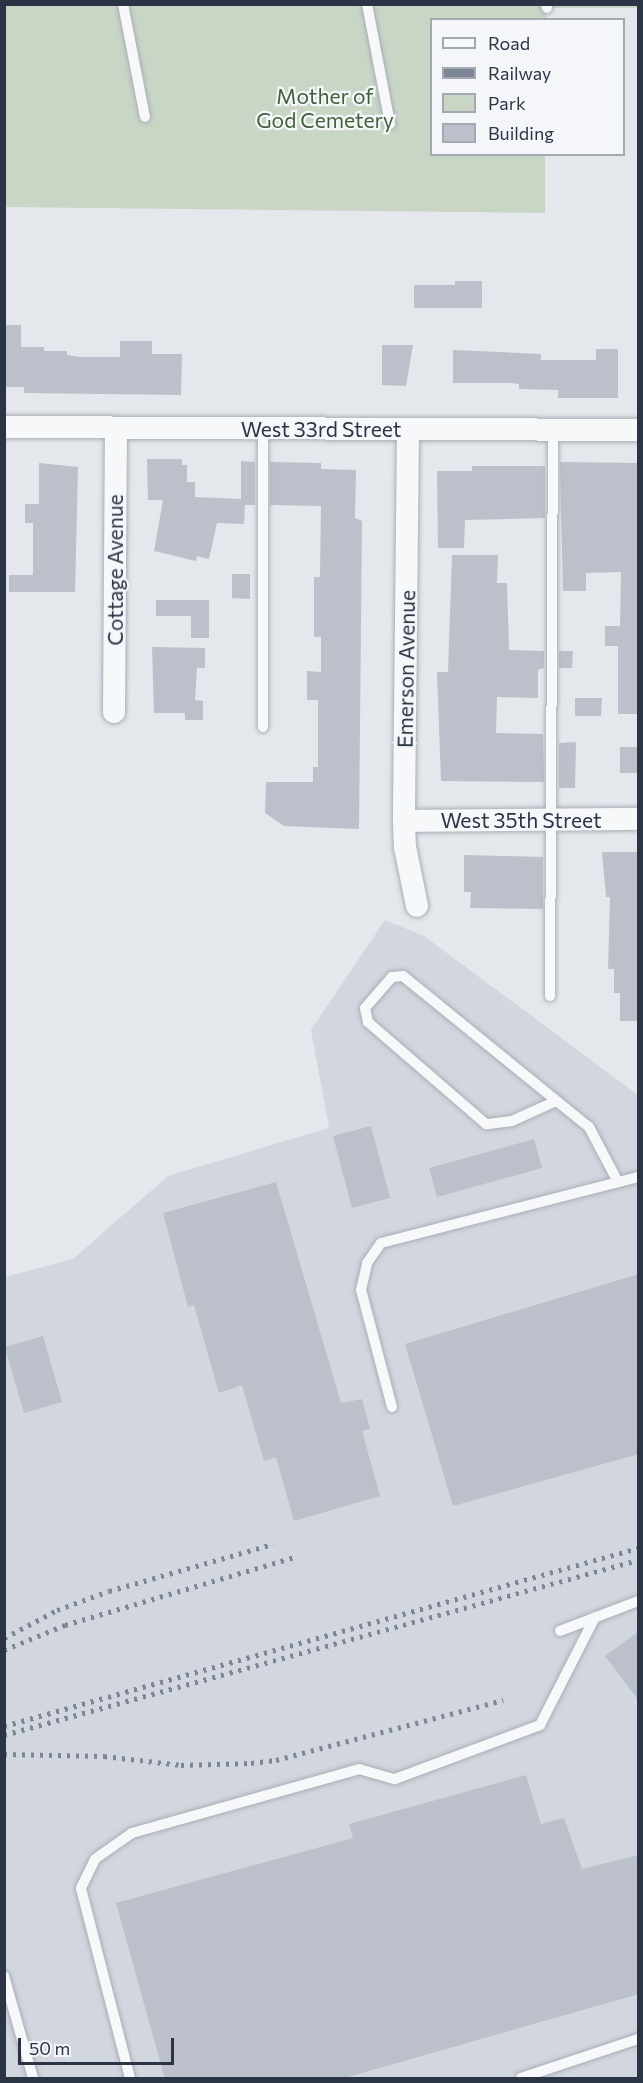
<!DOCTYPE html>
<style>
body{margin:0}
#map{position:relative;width:643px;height:2083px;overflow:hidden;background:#e4e7ec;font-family:Commissioner,sans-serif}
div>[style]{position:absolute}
.built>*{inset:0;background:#d2d6de}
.green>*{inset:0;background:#c9d6c5}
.building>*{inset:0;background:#bbc0ca}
.roads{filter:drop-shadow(0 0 2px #a9aeb7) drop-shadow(0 0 2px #a9aeb7)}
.lane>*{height:10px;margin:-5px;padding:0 5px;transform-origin:5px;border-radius:5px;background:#f7f8fa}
.street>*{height:22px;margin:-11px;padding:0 11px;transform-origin:11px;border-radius:11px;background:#f7f8fa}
.rail>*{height:4.5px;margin-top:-2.25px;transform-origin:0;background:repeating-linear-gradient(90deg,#7d8696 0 3px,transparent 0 9px)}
span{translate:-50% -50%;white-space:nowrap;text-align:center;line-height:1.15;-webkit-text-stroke:4.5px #f4f6f9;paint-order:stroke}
.park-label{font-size:21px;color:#3f6138}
.street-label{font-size:21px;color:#2b3445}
.frame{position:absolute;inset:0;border:6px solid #2b3445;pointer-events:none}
.legend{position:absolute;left:430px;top:18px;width:195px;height:138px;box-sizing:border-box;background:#f4f6f9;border:2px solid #a4a8b1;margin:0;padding:8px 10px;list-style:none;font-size:18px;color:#2b3445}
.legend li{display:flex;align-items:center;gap:12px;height:30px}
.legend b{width:30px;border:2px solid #a4a8b1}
.scale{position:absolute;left:18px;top:2038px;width:156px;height:27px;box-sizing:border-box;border:3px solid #2b3445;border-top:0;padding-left:8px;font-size:18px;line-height:21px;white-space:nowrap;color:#2b3445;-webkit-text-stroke:4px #f4f6f9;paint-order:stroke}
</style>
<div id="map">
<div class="built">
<div style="clip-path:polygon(385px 920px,424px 936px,638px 1095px,638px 2078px,5px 2078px,5px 1277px,73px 1259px,168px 1176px,329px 1128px,311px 1030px)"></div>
</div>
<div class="green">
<div style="clip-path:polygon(5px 5px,638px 5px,638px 8px,547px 8px,547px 19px,432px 20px,432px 154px,545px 155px,545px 213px,5px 207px)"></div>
</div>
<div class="building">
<div style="clip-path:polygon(455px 281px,482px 281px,482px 308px,414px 308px,414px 285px,455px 285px)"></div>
<div style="clip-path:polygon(4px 325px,21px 325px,21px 347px,44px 347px,44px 351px,67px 351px,67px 355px,80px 357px,120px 357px,120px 341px,152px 341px,152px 354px,182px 354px,181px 395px,24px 393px,24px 387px,4px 387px)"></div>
<div style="clip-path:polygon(382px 345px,413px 345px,406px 386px,382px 385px)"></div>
<div style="clip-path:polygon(596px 349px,618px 349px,618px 398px,558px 398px,558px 390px,519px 389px,519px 384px,511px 383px,453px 383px,453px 350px,541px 354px,541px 360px,596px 360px)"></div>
<div style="clip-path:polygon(147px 459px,182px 459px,182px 465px,187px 465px,187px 482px,195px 482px,195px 497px,241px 499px,241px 461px,255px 462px,255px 505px,245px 505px,244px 524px,217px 523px,209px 559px,197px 556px,196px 561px,154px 551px,163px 500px,148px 500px)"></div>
<div style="clip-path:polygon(270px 462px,321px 463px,321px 469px,356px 470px,355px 518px,362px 521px,359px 829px,284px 826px,265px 813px,266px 782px,313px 782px,313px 767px,318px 767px,318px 700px,307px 700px,307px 671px,321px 672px,321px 637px,314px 637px,314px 577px,320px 577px,321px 506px,270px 505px)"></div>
<div style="clip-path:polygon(560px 462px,637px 463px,639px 714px,618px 714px,618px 646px,605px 646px,605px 626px,620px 626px,621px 572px,586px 573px,586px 591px,563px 591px)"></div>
<div style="clip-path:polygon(39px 463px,78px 467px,75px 592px,9px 592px,9px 575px,33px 575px,33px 523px,25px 523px,25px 504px,39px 504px)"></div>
<div style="clip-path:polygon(472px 466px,545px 466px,545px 518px,465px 520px,464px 548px,438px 548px,437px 471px,472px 471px)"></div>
<div style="clip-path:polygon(452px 555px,498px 555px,497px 583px,507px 583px,509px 650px,544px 651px,544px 668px,538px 670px,538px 698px,497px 697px,496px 733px,543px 734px,544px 782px,441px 781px,437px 672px,448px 672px)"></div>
<div style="clip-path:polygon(232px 574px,250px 574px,250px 599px,232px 598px)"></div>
<div style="clip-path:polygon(156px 600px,209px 600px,209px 638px,191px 638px,191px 616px,156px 616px)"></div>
<div style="clip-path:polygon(152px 647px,205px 648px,205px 668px,197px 668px,195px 700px,203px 701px,203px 720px,185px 720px,185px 713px,154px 713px)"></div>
<div style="clip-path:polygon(559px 651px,573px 651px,572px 668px,559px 668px)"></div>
<div style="clip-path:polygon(575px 698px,602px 698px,601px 716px,575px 716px)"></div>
<div style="clip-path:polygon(576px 742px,575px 788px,559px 788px,559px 743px)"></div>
<div style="clip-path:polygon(620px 747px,639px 747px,639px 773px,620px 773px)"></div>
<div style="clip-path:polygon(602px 852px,639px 852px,639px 1021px,620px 1021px,620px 993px,614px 993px,614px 969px,608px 969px,610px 897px,606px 897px)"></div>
<div style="clip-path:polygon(464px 855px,543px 857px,543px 909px,470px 908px,471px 892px,464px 892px)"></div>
<div style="clip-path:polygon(371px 1126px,390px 1198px,352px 1208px,333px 1136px)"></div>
<div style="clip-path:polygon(534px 1139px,542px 1168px,437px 1197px,429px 1168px)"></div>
<div style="clip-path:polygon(276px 1182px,341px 1403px,362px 1399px,370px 1429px,362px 1431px,380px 1496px,294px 1521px,276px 1457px,264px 1461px,242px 1385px,219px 1393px,194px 1305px,188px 1307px,163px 1213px)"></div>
<div style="clip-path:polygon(639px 1274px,639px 1454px,453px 1506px,405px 1344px)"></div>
<div style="clip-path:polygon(43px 1336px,62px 1402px,24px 1413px,5px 1347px)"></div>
<div style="clip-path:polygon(639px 1631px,639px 1701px,605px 1656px)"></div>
<div style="clip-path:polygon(526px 1775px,541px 1824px,564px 1818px,582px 1869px,639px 1855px,639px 1994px,341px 2079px,165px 2079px,116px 1903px,353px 1838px,349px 1824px)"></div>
</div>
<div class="roads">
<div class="lane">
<div style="left:123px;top:4px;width:115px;rotate:79deg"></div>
<div style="left:367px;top:4px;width:122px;rotate:79.1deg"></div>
<div style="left:546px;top:4px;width:4px;rotate:76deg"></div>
<div style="left:263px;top:727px;width:298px;rotate:-90deg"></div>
<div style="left:550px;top:996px;width:566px;rotate:-89.7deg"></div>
<div style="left:556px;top:1101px;width:48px;rotate:155.6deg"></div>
<div style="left:512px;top:1121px;width:26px;rotate:173deg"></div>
<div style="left:486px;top:1124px;width:156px;rotate:-139.2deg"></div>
<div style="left:368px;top:1022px;width:14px;rotate:-102deg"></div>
<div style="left:365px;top:1008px;width:41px;rotate:-48.9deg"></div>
<div style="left:392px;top:977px;width:11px;rotate:-5deg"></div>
<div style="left:403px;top:976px;width:240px;rotate:39.1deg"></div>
<div style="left:589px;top:1127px;width:62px;rotate:62.2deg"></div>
<div style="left:392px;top:1407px;width:121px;rotate:-104.8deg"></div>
<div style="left:361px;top:1290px;width:28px;rotate:-77deg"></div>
<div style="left:367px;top:1263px;width:24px;rotate:-55deg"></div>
<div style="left:381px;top:1243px;width:265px;rotate:-14.4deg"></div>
<div style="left:560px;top:1631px;width:84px;rotate:-21deg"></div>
<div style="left:4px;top:1976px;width:106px;rotate:74.1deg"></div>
<div style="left:130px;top:2078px;width:196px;rotate:-104.5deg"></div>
<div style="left:81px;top:1888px;width:32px;rotate:-64deg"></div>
<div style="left:95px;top:1859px;width:45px;rotate:-35.1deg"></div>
<div style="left:132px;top:1833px;width:236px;rotate:-15.7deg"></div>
<div style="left:359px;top:1769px;width:37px;rotate:16deg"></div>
<div style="left:395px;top:1779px;width:155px;rotate:-20.4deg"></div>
<div style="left:540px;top:1725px;width:121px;rotate:-63deg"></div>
<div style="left:521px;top:2078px;width:123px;rotate:-18.4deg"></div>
</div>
<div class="street">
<div style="left:4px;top:427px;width:634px;rotate:0.27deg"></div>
<div style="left:408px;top:430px;width:391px;rotate:90.6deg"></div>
<div style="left:404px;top:821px;width:26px;rotate:88deg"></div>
<div style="left:405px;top:847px;width:60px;rotate:78.5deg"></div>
<div style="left:114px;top:712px;width:284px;rotate:-89.6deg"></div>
<div style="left:404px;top:821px;width:234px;rotate:-0.5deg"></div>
</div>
</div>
<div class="rail">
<div style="left:4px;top:1638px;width:60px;rotate:-27.8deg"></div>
<div style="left:57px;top:1610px;width:55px;rotate:-20.1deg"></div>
<div style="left:109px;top:1591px;width:171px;rotate:-16deg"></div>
<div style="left:4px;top:1650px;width:66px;rotate:-22.3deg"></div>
<div style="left:65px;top:1625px;width:240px;rotate:-16.5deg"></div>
<div style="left:4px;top:1726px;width:659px;rotate:-15.68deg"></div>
<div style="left:4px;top:1735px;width:658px;rotate:-15.43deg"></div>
<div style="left:4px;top:1754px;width:100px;rotate:1.1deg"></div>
<div style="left:104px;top:1756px;width:78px;rotate:6.7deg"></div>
<div style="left:181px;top:1765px;width:70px;rotate:-1.6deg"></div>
<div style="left:251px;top:1763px;width:25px;rotate:-7deg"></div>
<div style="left:276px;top:1760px;width:235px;rotate:-14.8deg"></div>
</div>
<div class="park-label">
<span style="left:325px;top:108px">Mother of<br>God Cemetery</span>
</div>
<div class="street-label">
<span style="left:321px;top:429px">West 33rd Street</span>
<span style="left:115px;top:570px;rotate:-90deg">Cottage Avenue</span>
<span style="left:406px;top:669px;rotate:-89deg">Emerson Avenue</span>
<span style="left:521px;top:820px">West 35th Street</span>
</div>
<div class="frame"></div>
<ul class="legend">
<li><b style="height:8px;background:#f7f8fa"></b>Road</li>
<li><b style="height:8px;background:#7d8696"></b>Railway</li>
<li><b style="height:16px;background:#c9d6c5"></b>Park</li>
<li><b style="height:16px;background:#bbc0ca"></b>Building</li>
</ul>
<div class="scale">50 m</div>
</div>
